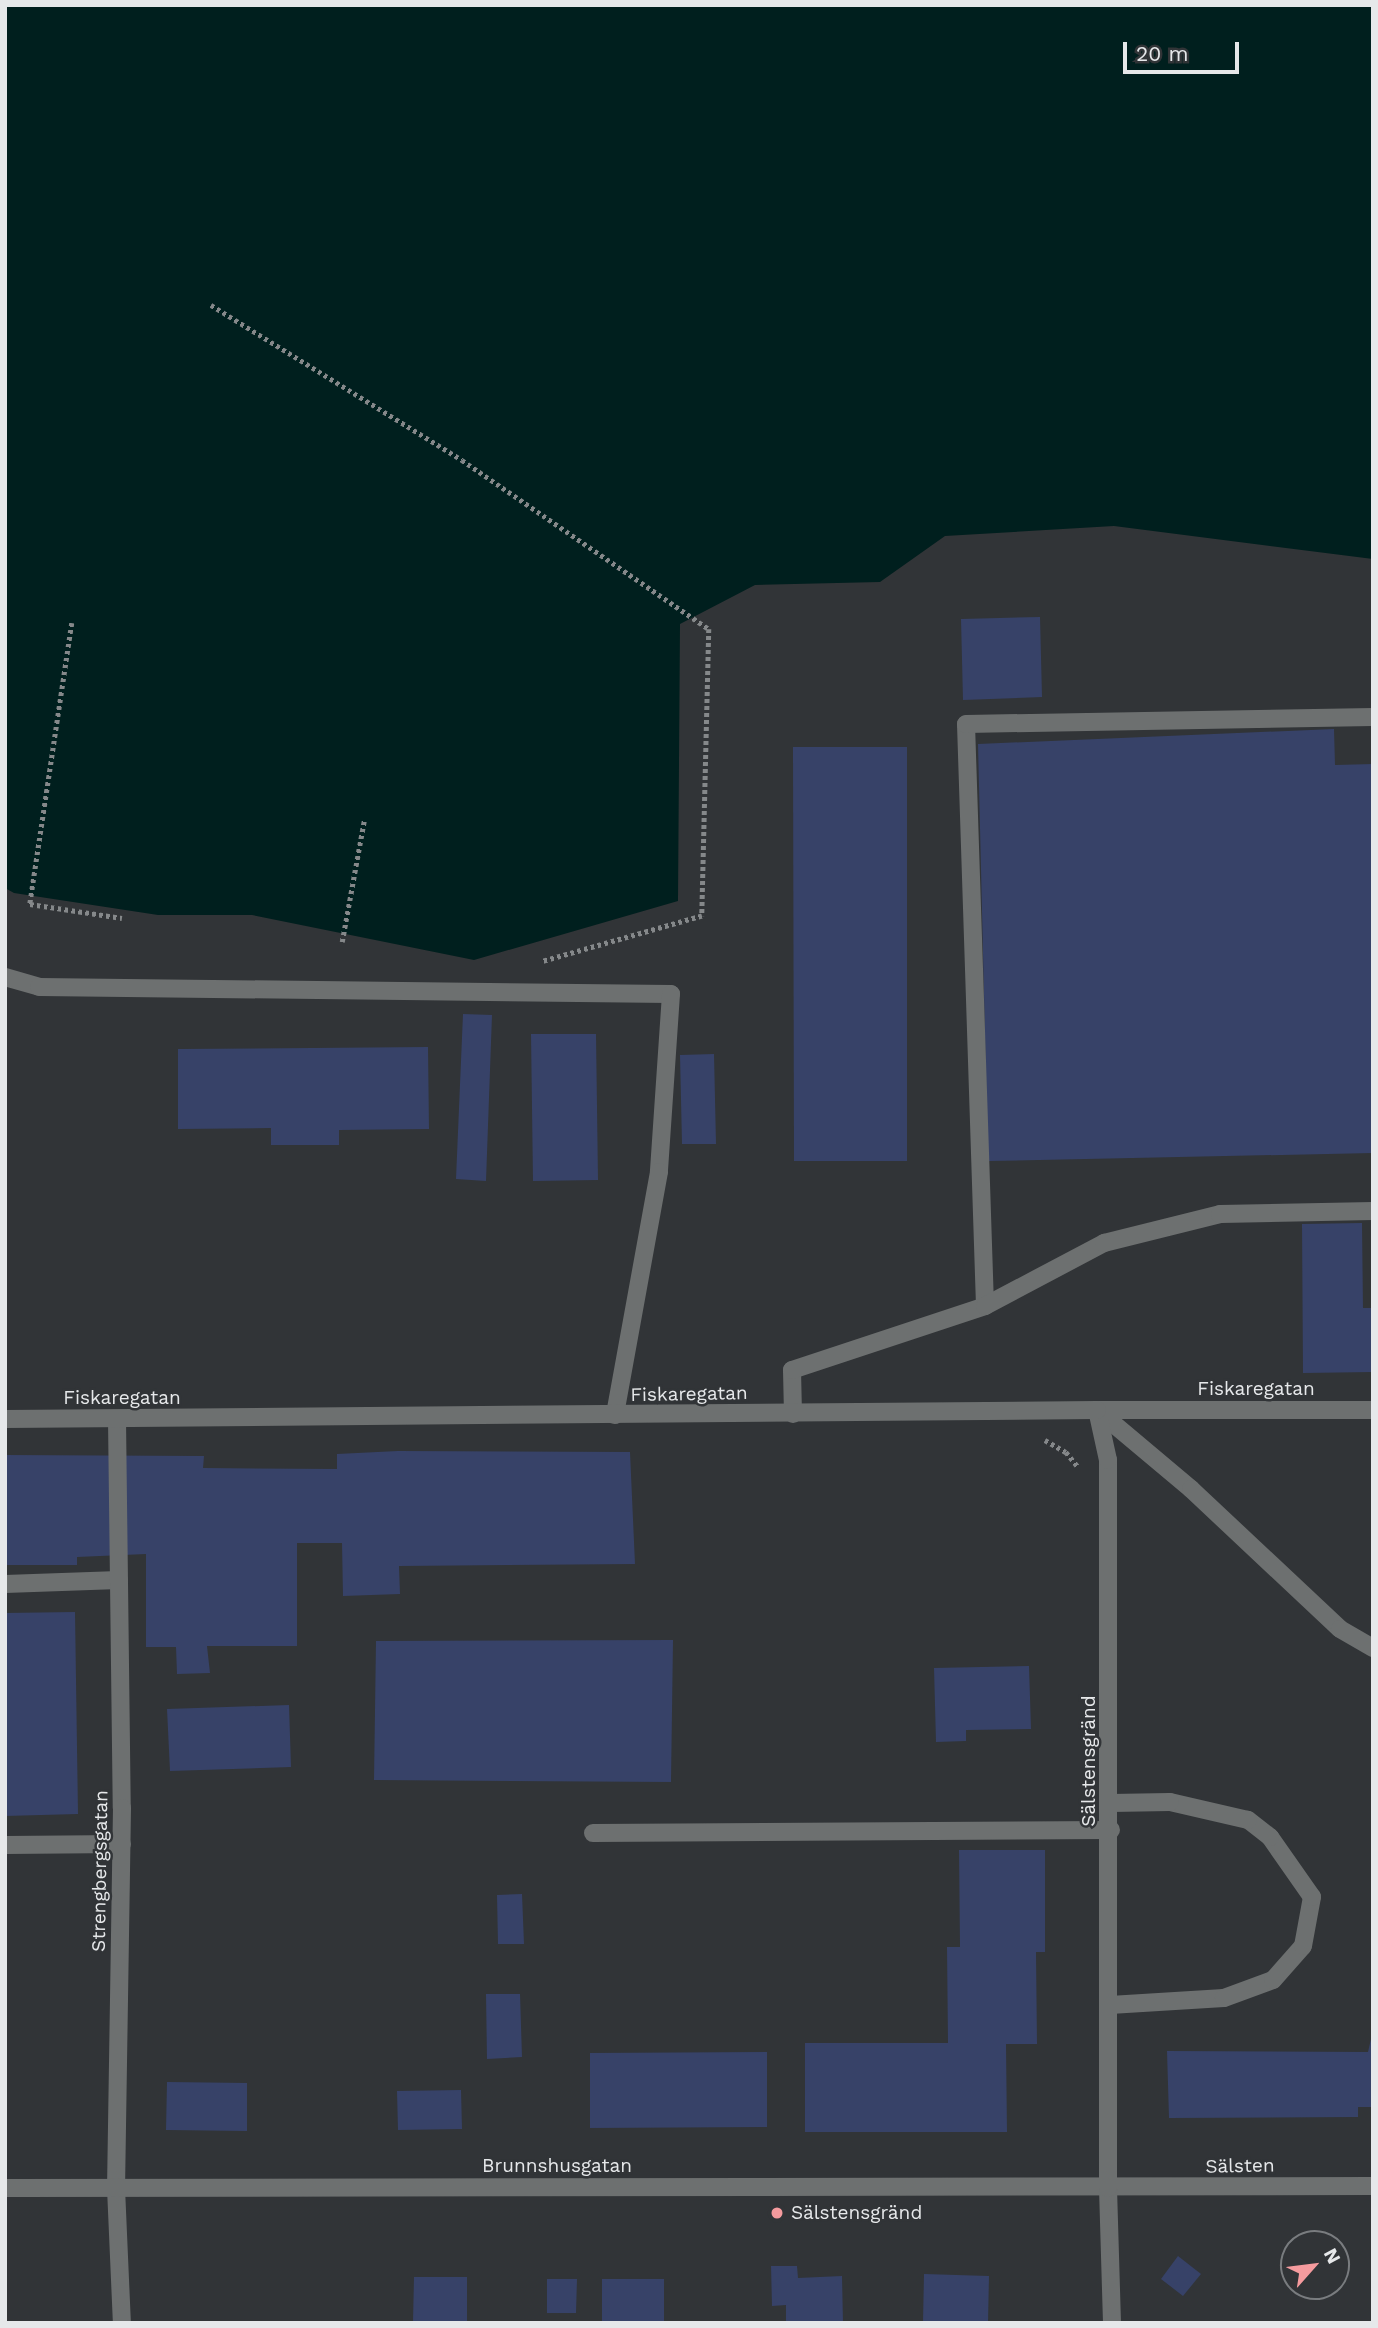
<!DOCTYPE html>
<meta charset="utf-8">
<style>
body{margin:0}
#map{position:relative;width:1378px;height:2328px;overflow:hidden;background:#313437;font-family:"Work Sans",sans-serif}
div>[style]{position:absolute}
.water>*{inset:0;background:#001f1e}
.building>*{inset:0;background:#374268}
.path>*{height:4.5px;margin-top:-2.25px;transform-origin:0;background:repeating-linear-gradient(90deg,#85888a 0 3.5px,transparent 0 7px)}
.service>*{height:18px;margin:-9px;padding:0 9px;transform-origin:9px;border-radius:9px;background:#6d7070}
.minor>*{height:18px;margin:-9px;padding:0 9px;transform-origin:9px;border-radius:9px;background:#6d7070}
.tertiary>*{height:18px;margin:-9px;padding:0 9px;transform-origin:9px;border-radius:9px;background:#6d7070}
.dots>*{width:19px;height:19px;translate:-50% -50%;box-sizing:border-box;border:4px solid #313437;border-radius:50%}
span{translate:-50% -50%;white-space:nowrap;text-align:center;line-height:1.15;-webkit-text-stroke:5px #313437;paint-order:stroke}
.street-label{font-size:19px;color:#e6e8ea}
.poi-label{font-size:19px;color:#e6e8ea}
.left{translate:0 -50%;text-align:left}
.frame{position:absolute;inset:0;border:7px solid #e6e8ea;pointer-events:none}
.north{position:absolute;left:1280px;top:2230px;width:70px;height:70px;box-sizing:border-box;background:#313437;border:2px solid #797c7f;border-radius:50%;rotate:62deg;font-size:19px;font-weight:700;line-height:28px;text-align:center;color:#e6e8ea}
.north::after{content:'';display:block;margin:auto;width:24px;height:32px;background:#f59b9e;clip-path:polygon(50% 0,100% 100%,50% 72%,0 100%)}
.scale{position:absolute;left:1123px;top:42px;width:116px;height:32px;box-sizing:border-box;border:4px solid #e6e8ea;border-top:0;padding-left:9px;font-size:21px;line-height:24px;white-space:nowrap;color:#e6e8ea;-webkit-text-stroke:5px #313437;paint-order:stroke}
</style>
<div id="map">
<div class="water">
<div style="clip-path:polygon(5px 5px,1373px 5px,1373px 559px,1114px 526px,945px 536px,880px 582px,755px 585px,680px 624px,678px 901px,474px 960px,252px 915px,158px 915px,14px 893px,5px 888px)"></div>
</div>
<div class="building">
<div style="clip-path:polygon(1040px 617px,1042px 697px,963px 700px,961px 619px)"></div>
<div style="clip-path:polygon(1334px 729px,1335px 765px,1373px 764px,1373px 1153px,988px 1161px,978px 744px)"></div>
<div style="clip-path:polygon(793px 747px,907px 747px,907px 1161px,794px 1161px)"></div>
<div style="clip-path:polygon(463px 1014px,492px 1015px,486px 1181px,456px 1179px)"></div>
<div style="clip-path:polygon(531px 1034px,596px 1034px,598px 1180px,533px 1181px)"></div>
<div style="clip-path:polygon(428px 1047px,429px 1129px,339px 1130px,339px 1145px,271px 1145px,271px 1128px,178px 1129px,178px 1049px)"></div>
<div style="clip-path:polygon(714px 1054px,716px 1144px,682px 1144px,680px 1055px)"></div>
<div style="clip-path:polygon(1362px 1223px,1363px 1308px,1373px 1308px,1373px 1372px,1303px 1373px,1302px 1224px)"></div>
<div style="clip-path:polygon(398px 1451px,630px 1452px,635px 1564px,399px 1566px,400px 1594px,343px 1596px,342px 1543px,297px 1543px,297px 1646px,207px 1646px,210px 1673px,177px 1674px,176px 1647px,146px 1647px,146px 1554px,77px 1557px,77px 1565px,5px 1565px,5px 1455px,204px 1456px,203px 1468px,337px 1469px,337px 1454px)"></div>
<div style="clip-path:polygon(75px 1612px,78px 1814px,5px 1816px,5px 1613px)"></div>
<div style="clip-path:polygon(673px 1640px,671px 1782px,374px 1780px,376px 1641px)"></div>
<div style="clip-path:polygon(1029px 1666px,1031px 1729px,966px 1730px,966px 1741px,936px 1742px,934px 1668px)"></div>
<div style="clip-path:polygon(289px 1705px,291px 1767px,170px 1771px,167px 1709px)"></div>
<div style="clip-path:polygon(959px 1850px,1045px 1850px,1045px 1952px,1036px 1952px,1037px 2044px,1006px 2044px,1007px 2132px,805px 2132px,805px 2043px,948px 2043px,947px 1947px,960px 1947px)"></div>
<div style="clip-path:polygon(522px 1894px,524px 1944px,498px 1944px,497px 1895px)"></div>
<div style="clip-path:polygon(486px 1994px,520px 1994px,522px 2057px,487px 2059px)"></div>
<div style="clip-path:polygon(1373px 2030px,1373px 2107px,1358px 2107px,1358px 2117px,1169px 2118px,1167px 2051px,1368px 2052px)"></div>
<div style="clip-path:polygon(767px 2052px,767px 2127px,590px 2128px,590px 2053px)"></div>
<div style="clip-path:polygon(167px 2082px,247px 2083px,247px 2131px,166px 2130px)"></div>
<div style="clip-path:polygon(461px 2090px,462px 2129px,398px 2130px,397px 2091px)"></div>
<div style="clip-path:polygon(1178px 2256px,1201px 2274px,1183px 2296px,1161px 2279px)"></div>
<div style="clip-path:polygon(771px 2266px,797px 2266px,798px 2278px,842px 2276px,843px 2323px,786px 2323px,786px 2305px,772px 2306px)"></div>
<div style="clip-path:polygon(924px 2274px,989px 2276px,988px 2323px,923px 2322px)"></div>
<div style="clip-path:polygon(414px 2277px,467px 2277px,467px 2322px,413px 2322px)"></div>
<div style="clip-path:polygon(547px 2279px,577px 2279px,576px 2313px,547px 2313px)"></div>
<div style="clip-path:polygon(602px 2279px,664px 2279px,664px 2323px,602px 2323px)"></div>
</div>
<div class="path">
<div style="left:211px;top:305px;width:295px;rotate:31.7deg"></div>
<div style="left:462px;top:460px;width:299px;rotate:34.4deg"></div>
<div style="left:709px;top:629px;width:287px;rotate:91.4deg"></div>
<div style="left:702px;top:916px;width:167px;rotate:164.1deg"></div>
<div style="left:72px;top:623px;width:284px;rotate:98.5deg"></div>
<div style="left:30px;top:904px;width:93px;rotate:8.7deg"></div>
<div style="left:342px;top:942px;width:123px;rotate:-79.7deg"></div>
<div style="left:1045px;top:1440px;width:24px;rotate:30deg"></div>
<div style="left:1066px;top:1452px;width:19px;rotate:51deg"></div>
</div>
<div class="service">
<div style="left:5px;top:977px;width:35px;rotate:16deg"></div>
<div style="left:39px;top:987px;width:632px;rotate:0.63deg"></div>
<div style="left:671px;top:994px;width:178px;rotate:93.9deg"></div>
<div style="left:659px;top:1172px;width:247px;rotate:100.3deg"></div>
<div style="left:985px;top:1306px;width:582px;rotate:-91.87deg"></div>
<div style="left:966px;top:724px;width:407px;rotate:-1deg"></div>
<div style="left:1097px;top:1410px;width:123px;rotate:40deg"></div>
<div style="left:1191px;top:1489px;width:204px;rotate:43.2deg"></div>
<div style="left:1340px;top:1629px;width:38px;rotate:30deg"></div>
<div style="left:793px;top:1414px;width:44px;rotate:-91.3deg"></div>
<div style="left:792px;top:1370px;width:203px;rotate:-18.3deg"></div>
<div style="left:985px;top:1306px;width:135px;rotate:-27.9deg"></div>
<div style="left:1104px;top:1243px;width:120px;rotate:-14deg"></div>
<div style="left:1220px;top:1214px;width:153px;rotate:-1.1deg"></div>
<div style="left:5px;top:1584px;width:114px;rotate:-2deg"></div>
<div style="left:593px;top:1833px;width:518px;rotate:-0.33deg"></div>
<div style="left:5px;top:1845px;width:117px;rotate:-0.5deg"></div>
<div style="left:1110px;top:2005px;width:114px;rotate:-3.5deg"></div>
<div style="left:1224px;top:1998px;width:52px;rotate:-20.2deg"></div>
<div style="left:1273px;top:1980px;width:45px;rotate:-48.6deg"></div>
<div style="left:1303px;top:1946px;width:50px;rotate:-79.6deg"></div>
<div style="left:1312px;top:1897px;width:73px;rotate:-125deg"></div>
<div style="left:1270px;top:1837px;width:28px;rotate:-142deg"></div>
<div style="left:1248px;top:1820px;width:80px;rotate:-167deg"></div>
<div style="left:1170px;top:1802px;width:59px;rotate:179deg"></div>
</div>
<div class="minor">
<div style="left:117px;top:1419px;width:389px;rotate:89.3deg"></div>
<div style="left:122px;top:1808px;width:380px;rotate:90.9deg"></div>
<div style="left:116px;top:2188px;width:135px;rotate:87.5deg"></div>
<div style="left:5px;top:2188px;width:1368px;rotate:-0.08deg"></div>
<div style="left:1112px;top:2323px;width:135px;rotate:-91.7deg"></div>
<div style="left:1108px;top:2188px;width:728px;rotate:-90deg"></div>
<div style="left:1108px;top:1460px;width:51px;rotate:-102.4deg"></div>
<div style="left:1097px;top:1410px;width:276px"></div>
</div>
<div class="tertiary">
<div style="left:5px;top:1419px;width:1092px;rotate:-0.47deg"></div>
</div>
<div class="dots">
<div style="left:777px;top:2213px;background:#f59b9e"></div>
</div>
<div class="street-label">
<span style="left:1256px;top:1389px">Fiskaregatan</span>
<span style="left:689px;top:1394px;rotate:-1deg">Fiskaregatan</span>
<span style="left:122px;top:1398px">Fiskaregatan</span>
<span style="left:1089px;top:1761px;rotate:-90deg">Sälstensgränd</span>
<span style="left:100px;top:1871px;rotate:-89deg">Strengbergsgatan</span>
<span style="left:557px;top:2166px">Brunnshusgatan</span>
<span style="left:1240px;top:2166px;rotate:-1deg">Sälsten</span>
</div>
<div class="poi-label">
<span class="left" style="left:791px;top:2213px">Sälstensgränd</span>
</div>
<div class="frame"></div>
<div class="north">N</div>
<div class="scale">20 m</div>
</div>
